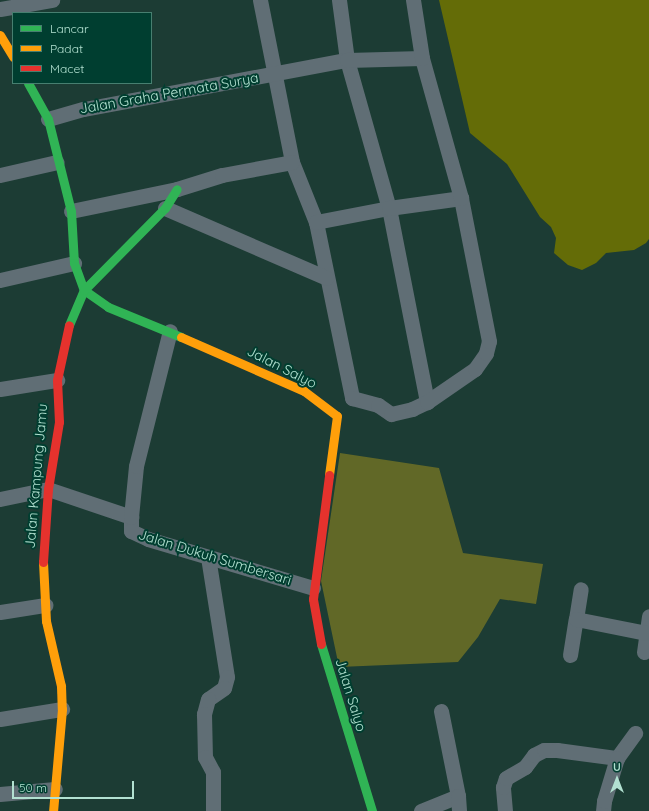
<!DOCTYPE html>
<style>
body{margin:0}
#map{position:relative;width:649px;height:811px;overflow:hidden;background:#1c3c34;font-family:Quicksand,sans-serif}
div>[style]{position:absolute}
.green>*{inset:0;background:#616827}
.forest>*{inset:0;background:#646c07}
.street>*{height:15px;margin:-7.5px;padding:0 7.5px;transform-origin:7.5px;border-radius:7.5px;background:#606e75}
.fast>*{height:9px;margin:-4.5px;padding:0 4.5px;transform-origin:4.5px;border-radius:4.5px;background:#30b455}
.slow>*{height:9px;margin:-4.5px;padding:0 4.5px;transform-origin:4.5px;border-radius:4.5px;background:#ff9f0a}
.jam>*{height:9px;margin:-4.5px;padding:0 4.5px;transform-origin:4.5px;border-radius:4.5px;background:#e5322d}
span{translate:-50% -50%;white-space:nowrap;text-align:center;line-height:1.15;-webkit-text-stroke:4px #003e30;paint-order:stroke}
.street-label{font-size:14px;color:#b2e1d1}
.legend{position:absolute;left:12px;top:12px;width:140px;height:72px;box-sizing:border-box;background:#003e30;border:1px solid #477f70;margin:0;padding:5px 7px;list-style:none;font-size:12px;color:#b2e1d1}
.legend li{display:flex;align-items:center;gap:8px;height:20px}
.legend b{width:20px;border:1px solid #477f70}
.north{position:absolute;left:597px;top:759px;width:40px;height:40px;-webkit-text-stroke:3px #003e30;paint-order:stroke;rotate:0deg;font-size:11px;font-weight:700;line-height:16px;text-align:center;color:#b2e1d1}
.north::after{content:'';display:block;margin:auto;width:14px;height:18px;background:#b2e1d1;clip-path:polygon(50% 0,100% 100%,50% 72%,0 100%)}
.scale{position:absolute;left:12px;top:781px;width:122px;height:18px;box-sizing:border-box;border:2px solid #b2e1d1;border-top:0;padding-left:5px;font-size:12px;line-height:14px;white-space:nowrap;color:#b2e1d1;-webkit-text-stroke:3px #003e30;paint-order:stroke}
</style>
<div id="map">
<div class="green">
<div style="clip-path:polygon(340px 453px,439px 468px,463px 553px,543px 564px,536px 604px,500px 599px,478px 637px,458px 662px,339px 667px,321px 581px)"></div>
</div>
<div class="forest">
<div style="clip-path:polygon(439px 0,649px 0,649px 239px,646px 243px,634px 250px,606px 253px,596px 263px,582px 270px,568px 265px,554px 253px,556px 238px,551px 227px,540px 217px,507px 164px,470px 133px)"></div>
</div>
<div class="street">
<div style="left:260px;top:0;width:165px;rotate:78.8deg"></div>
<div style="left:292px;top:162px;width:65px;rotate:68.2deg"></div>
<div style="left:316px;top:222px;width:180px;rotate:78.4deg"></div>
<div style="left:339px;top:0;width:61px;rotate:82.4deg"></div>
<div style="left:347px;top:60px;width:154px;rotate:74.2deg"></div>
<div style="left:389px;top:208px;width:198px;rotate:78.9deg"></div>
<div style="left:0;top:9px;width:53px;rotate:-9.8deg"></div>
<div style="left:48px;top:119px;width:37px;rotate:-16deg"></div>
<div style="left:84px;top:109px;width:268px;rotate:-10.6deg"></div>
<div style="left:347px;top:60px;width:75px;rotate:-1.5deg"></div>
<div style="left:0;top:175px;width:58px;rotate:-12.8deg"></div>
<div style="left:165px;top:208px;width:176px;rotate:23.4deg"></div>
<div style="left:71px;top:211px;width:108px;rotate:-11.7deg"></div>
<div style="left:177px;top:189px;width:47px;rotate:-17.3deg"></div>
<div style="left:222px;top:175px;width:71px;rotate:-10.5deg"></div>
<div style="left:316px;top:222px;width:74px;rotate:-10.9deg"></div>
<div style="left:389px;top:208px;width:73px;rotate:-7.9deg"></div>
<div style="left:0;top:280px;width:76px;rotate:-12.9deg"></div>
<div style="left:0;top:389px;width:58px;rotate:-9deg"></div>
<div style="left:352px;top:398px;width:27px;rotate:15deg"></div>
<div style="left:378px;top:405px;width:16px;rotate:35deg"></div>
<div style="left:391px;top:414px;width:22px;rotate:-13deg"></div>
<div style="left:412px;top:409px;width:17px;rotate:-25deg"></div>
<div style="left:427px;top:402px;width:58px;rotate:-34.5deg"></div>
<div style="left:475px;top:369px;width:19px;rotate:-55deg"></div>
<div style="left:486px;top:353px;width:12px;rotate:-76deg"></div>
<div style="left:489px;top:341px;width:146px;rotate:-101.1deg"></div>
<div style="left:461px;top:198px;width:145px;rotate:-105.6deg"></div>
<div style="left:422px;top:58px;width:59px;rotate:-98.8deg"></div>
<div style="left:0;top:499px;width:49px;rotate:-11.8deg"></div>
<div style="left:48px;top:489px;width:88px;rotate:18.6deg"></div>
<div style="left:131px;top:517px;width:14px;rotate:90deg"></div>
<div style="left:131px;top:531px;width:19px;rotate:25deg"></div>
<div style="left:148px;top:539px;width:172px;rotate:16.5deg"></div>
<div style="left:131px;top:517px;width:51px;rotate:-84.4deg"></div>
<div style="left:136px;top:466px;width:139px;rotate:-75.9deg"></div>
<div style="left:208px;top:557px;width:121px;rotate:81deg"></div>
<div style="left:227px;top:677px;width:11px;rotate:105deg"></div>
<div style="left:224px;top:688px;width:19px;rotate:145deg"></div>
<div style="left:208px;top:699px;width:16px;rotate:105deg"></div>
<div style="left:204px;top:714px;width:43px;rotate:88.7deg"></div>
<div style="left:205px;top:757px;width:17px;rotate:62deg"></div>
<div style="left:213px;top:772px;width:39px;rotate:90deg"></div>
<div style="left:0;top:612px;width:46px;rotate:-8.8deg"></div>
<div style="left:576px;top:619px;width:30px;rotate:-81deg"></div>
<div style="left:644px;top:652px;width:36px;rotate:-82deg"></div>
<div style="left:570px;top:655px;width:36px;rotate:-81deg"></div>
<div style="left:576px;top:619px;width:71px;rotate:11.3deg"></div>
<div style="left:441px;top:711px;width:87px;rotate:78.7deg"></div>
<div style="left:0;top:719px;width:63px;rotate:-9.2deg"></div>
<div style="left:0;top:794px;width:55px;rotate:-5.2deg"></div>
<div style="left:421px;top:811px;width:40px;rotate:-22deg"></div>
<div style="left:458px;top:796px;width:15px;rotate:86deg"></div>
<div style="left:505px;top:811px;width:24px;rotate:-95deg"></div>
<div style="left:503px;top:787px;width:9px;rotate:-72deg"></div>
<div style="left:506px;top:778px;width:22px;rotate:-30deg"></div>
<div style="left:525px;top:767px;width:15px;rotate:-53deg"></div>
<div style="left:534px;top:755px;width:11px;rotate:-27deg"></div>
<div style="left:544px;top:750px;width:13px"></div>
<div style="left:557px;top:750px;width:61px;rotate:7.6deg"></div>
<div style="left:617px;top:758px;width:31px;rotate:-54deg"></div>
<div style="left:603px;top:811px;width:10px;rotate:-84deg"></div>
<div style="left:604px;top:801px;width:45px;rotate:-73.2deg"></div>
</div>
<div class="fast">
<div style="left:28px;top:83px;width:41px;rotate:60.9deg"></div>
<div style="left:48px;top:119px;width:95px;rotate:76deg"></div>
<div style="left:71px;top:211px;width:52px;rotate:86.7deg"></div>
<div style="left:74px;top:263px;width:29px;rotate:70deg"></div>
<div style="left:84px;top:290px;width:29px;rotate:35deg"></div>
<div style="left:108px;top:307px;width:79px;rotate:22.3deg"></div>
<div style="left:69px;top:325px;width:38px;rotate:-67deg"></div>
<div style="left:84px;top:290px;width:115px;rotate:-45.4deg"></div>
<div style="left:165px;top:208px;width:22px;rotate:-58deg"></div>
<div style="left:321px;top:644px;width:175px;rotate:73deg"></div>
</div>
<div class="slow">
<div style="left:0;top:35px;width:26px;rotate:59deg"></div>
<div style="left:181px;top:337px;width:134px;rotate:23.7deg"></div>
<div style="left:304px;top:391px;width:41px;rotate:37.1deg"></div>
<div style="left:337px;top:416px;width:60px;rotate:97.7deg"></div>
<div style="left:43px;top:562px;width:59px;rotate:87.1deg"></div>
<div style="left:46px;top:621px;width:67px;rotate:77deg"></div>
<div style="left:61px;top:686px;width:23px;rotate:88deg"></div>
<div style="left:62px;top:709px;width:102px;rotate:95deg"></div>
</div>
<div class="jam">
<div style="left:43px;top:562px;width:73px;rotate:-86.1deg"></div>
<div style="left:48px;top:489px;width:68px;rotate:-80.7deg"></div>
<div style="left:59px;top:422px;width:42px;rotate:-92.7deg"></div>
<div style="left:57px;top:380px;width:56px;rotate:-77.7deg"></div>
<div style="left:321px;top:644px;width:46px;rotate:-100.1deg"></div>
<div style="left:313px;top:599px;width:125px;rotate:-82.6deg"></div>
</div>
<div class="street-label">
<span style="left:169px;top:93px;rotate:-10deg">Jalan Graha Permata Surya</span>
<span style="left:282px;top:367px;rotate:27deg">Jalan Salyo</span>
<span style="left:36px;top:476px;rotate:-85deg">Jalan Kampung Jamu</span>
<span style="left:215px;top:557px;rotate:17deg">Jalan Dukuh Sumbersari</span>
<span style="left:351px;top:695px;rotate:73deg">Jalan Salyo</span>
</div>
<ul class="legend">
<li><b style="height:5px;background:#30b455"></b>Lancar</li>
<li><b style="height:5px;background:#ff9f0a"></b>Padat</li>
<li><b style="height:5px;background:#e5322d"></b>Macet</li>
</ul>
<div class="north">U</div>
<div class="scale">50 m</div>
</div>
